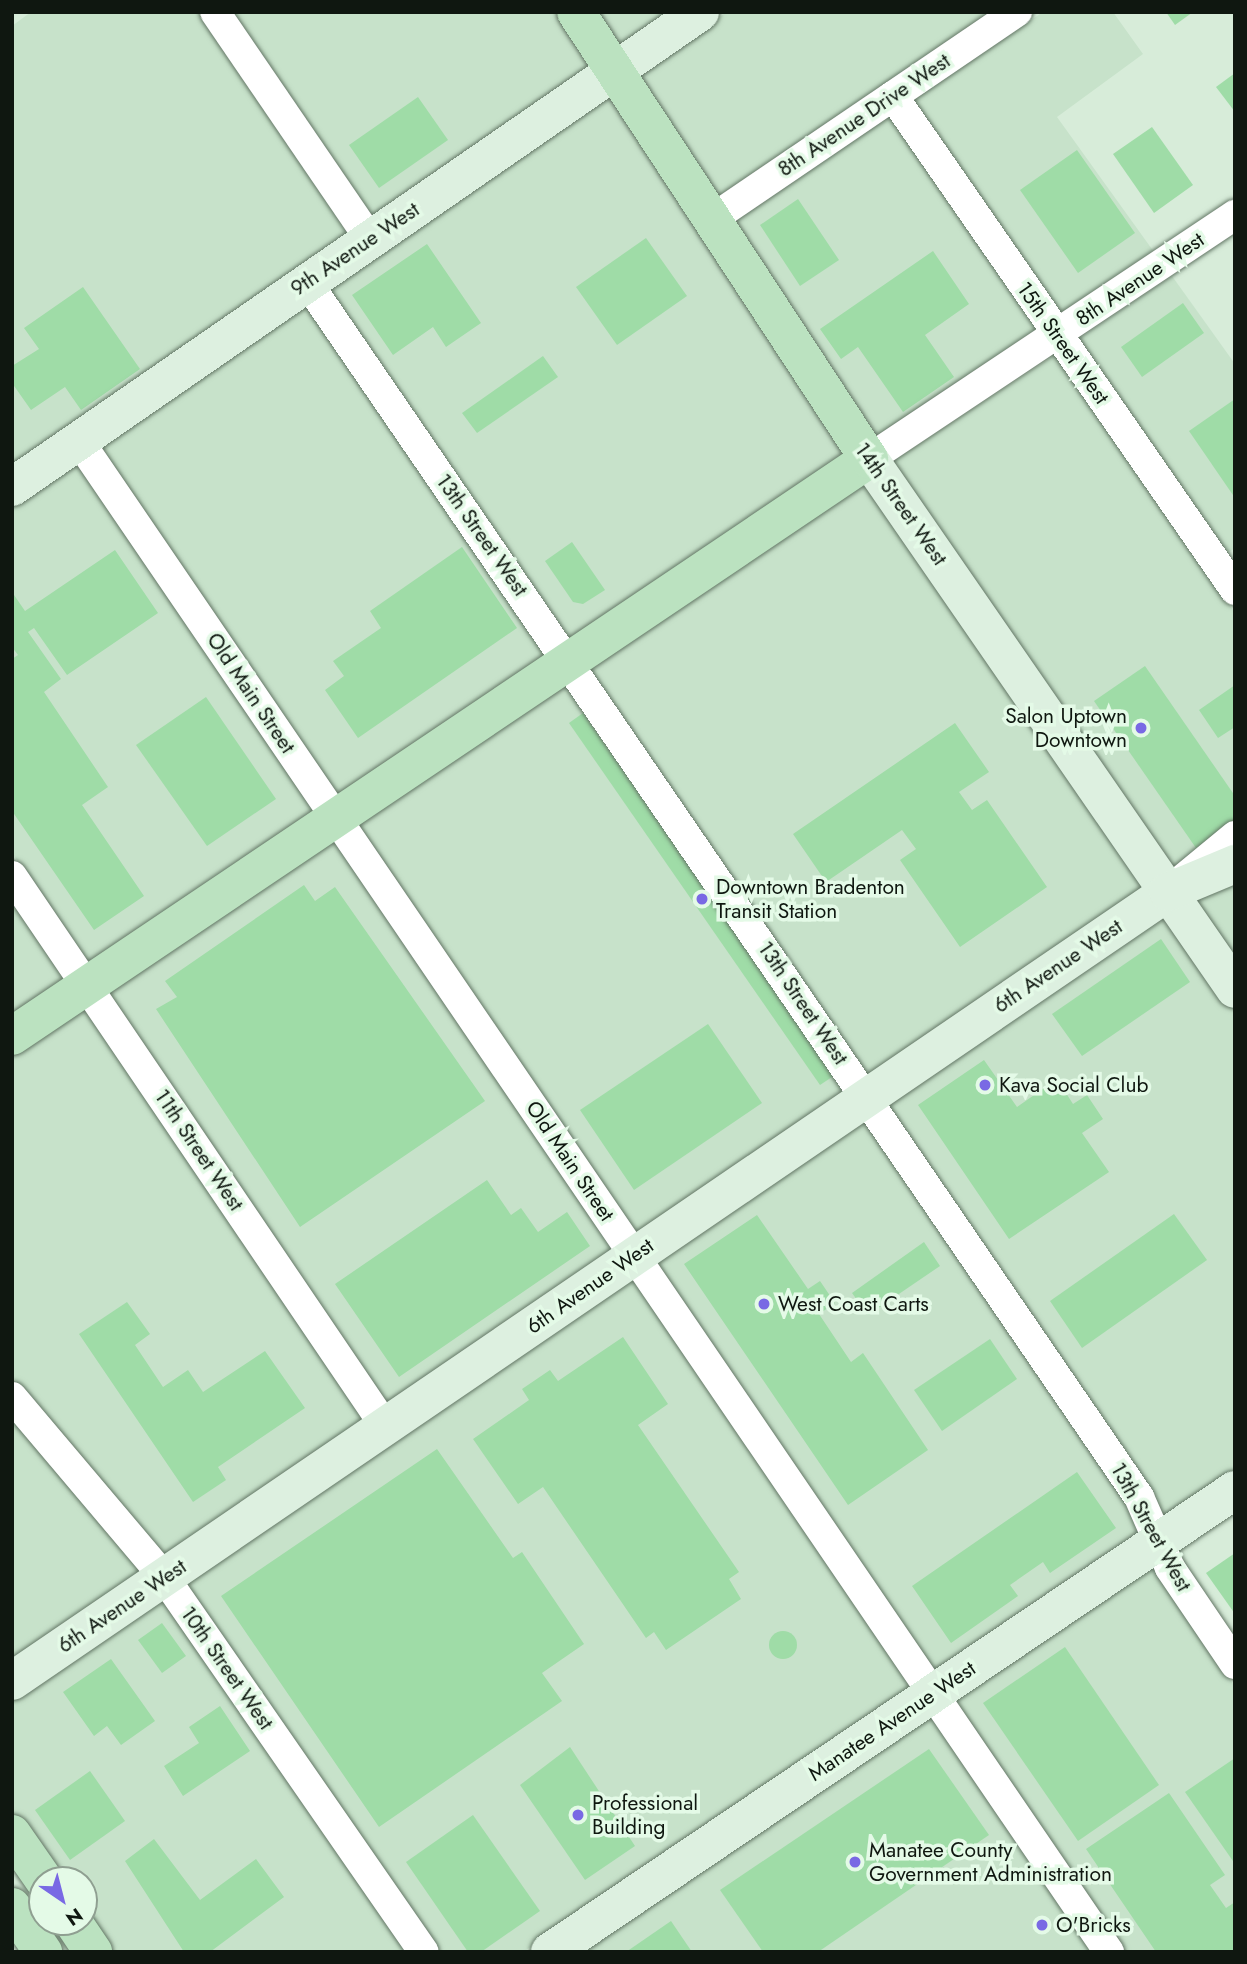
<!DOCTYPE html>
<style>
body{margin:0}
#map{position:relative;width:1247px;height:1964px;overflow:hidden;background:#d7ecd9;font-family:Jost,sans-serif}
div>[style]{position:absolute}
.built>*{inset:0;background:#c7e2ca}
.building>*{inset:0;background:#9fdca7}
.round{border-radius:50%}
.roads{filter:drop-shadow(0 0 2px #637665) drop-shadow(0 0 2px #637665)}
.street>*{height:30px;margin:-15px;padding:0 15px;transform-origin:15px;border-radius:15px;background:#fff}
.secondary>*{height:38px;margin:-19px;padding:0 19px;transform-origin:19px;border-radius:19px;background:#ddf0e0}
.primary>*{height:38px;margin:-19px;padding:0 19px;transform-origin:19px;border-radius:19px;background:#bbe2c0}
.dots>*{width:19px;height:19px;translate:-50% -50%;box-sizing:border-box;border:4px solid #e4fae7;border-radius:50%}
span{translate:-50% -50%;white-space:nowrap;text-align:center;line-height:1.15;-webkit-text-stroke:7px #e4fae7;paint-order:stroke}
.street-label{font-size:21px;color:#0f1710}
.poi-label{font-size:21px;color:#0f1710}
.right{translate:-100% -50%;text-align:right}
.left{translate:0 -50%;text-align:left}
.frame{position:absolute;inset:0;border:14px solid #0f1710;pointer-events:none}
.north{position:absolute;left:28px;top:1866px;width:70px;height:70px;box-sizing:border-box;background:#e4fae7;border:2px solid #8f9f91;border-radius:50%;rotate:145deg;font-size:19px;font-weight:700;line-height:28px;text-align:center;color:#0f1710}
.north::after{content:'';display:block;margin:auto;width:24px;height:32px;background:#7969e4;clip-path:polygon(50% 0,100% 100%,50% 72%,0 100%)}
</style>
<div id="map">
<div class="built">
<div style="clip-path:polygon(31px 12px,199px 12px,351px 235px,12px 469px,12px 26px)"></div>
<div style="clip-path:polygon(231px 12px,560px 12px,596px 67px,372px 219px)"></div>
<div style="clip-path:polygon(592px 12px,675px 12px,617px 51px)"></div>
<div style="clip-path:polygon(727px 12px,990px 12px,714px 199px,634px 76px)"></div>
<div style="clip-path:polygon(1043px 12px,1113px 12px,1143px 54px,1057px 117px,1154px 252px,1060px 316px,912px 101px)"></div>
<div style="clip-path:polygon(612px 91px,850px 454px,572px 641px,326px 287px)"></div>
<div style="clip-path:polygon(891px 115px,1038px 331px,872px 439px,731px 224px)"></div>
<div style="clip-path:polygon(1172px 276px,1235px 364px,1235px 548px,1226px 554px,1077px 340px)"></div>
<div style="clip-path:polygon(304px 302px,550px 656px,339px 798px,98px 445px)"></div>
<div style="clip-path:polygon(1055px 355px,1235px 613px,1235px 817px,1170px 871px,889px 464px)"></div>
<div style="clip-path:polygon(76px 460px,317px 812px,90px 966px,12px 853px,12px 505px)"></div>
<div style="clip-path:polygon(867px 478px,1149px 888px,869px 1077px,588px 666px)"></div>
<div style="clip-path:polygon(566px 680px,847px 1092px,637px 1235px,356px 822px)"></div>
<div style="clip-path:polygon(334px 837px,615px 1250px,388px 1406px,107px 990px)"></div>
<div style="clip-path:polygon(1235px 880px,1235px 965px,1189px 899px)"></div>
<div style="clip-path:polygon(12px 899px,68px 980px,12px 1018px)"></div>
<div style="clip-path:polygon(1166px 912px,1235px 1011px,1235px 1472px,1164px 1521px,886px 1102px)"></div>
<div style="clip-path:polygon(85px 1004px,366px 1421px,166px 1559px,12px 1376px,12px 1053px)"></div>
<div style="clip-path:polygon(864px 1116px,1127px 1503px,1141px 1536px,935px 1674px,653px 1260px)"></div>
<div style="clip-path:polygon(631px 1275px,913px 1689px,523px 1952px,440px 1952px,183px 1582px)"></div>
<div style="clip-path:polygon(12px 1419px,144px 1574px,12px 1663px)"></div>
<div style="clip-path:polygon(1153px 1564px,1235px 1687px,1235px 1952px,1125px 1952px,952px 1699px)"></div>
<div style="clip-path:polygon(162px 1597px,408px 1952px,109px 1952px,84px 1915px,84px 1880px,60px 1880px,12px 1811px,12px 1699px)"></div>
<div style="clip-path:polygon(930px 1713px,1093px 1952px,576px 1952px)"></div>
</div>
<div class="building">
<div style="clip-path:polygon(1166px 12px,1193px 12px,1175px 25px)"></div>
<div style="clip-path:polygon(1235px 73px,1235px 112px,1216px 87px)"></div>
<div style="clip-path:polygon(418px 97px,448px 140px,379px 188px,349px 145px)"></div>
<div style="clip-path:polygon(1152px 127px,1193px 185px,1154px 213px,1113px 154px)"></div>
<div style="clip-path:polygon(1077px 150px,1135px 233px,1078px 273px,1020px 190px)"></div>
<div style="clip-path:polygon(798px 199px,839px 260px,800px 286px,760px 225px)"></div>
<div style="clip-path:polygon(646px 238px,687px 296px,617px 345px,576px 287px)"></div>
<div style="clip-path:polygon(427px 244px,481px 323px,446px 347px,433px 327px,393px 355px,352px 295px)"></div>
<div style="clip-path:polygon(933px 251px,969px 304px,925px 335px,954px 377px,903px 412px,858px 347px,841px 359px,820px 329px)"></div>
<div style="clip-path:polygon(83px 287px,140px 369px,81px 410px,65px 387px,31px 410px,12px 383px,12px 366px,39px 349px,24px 328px)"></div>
<div style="clip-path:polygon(1183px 303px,1204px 333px,1142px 377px,1121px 347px)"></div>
<div style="clip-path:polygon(543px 356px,558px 377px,477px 433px,462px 413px)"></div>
<div style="clip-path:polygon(1235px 399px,1235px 498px,1189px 431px)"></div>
<div style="clip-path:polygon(572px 542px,605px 590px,583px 604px,573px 602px,545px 561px)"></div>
<div style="clip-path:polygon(462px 547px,517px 628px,358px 738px,325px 690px,344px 676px,333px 661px,381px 628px,370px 611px)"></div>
<div style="clip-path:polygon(115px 550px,158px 613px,67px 675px,34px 628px,28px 632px,61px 679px,44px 692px,108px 787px,82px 805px,144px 896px,94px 930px,12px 811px,12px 659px,18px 655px,12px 647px,12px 592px,25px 611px)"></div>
<div style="clip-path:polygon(1145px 666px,1235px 796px,1235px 821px,1196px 848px,1094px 701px)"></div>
<div style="clip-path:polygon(1235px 685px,1235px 727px,1218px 738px,1199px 710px)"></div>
<div style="clip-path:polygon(206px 697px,276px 799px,207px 846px,136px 745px)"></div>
<div style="clip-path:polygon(583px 713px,835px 1075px,820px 1085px,569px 723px)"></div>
<div style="clip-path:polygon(955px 723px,989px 772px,959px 792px,972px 810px,987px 800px,1047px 887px,960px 947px,900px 860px,916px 849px,902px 830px,826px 882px,793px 834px)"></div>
<div style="clip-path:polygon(304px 885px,315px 901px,335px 887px,485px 1101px,300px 1227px,156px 1009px,177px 997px,165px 981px)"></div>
<div style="clip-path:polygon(1161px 939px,1190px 982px,1082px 1056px,1052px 1014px)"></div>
<div style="clip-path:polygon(708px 1024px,762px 1103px,634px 1190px,580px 1110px)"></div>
<div style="clip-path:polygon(984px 1060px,1017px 1107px,1057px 1079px,1073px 1104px,1087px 1095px,1103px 1119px,1082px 1133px,1109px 1172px,1009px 1239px,918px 1105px)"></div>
<div style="clip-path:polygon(487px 1180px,511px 1215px,521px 1208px,538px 1232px,567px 1212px,590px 1246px,399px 1377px,335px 1284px)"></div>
<div style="clip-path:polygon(1174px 1214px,1207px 1260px,1082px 1348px,1050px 1301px)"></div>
<div style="clip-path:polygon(757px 1215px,808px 1289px,820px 1281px,835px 1303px,819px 1314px,851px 1362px,863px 1353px,928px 1450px,848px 1505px,684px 1264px)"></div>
<div style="clip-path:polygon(924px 1242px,940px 1266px,868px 1315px,852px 1293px)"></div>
<div style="clip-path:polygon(127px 1302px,150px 1334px,135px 1345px,163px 1387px,188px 1370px,203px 1392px,265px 1351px,305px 1408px,218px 1467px,226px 1480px,193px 1502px,79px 1334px)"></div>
<div style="clip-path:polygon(623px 1337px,668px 1404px,638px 1425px,739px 1572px,729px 1579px,741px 1599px,666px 1650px,654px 1632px,646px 1638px,543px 1487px,518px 1504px,473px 1439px,529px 1400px,522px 1389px,550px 1370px,558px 1381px)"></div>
<div style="clip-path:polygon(990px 1339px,1017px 1379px,942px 1431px,914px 1390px)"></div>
<div style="clip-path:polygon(437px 1449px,513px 1558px,522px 1552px,584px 1644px,542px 1673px,562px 1701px,379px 1827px,221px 1596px)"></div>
<div style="clip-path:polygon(1077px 1472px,1116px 1528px,1050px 1573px,1043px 1562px,1010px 1585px,1018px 1596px,951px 1643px,912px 1586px)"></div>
<div style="clip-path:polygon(1235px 1553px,1235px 1614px,1206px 1573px)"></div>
<div style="clip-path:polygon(162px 1623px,186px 1656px,162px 1673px,138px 1640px)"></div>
<div class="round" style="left:769px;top:1631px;width:28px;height:28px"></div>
<div style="clip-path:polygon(1065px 1647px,1159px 1785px,1078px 1841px,983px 1703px)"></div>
<div style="clip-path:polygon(111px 1659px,155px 1721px,121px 1745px,107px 1726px,94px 1736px,63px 1692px)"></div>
<div style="clip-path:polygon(220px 1706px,250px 1751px,183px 1796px,164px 1766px,199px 1743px,189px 1727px)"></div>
<div style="clip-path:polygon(570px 1747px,635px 1846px,585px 1880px,520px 1785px)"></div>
<div style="clip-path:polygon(929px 1749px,989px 1835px,818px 1952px,763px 1952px,720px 1890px)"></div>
<div style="clip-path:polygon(1235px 1758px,1235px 1864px,1185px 1792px)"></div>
<div style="clip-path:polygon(90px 1771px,125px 1821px,70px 1860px,35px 1810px)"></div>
<div style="clip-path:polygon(1169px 1793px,1225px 1875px,1210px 1885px,1226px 1908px,1235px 1902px,1235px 1952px,1156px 1952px,1086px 1849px)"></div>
<div style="clip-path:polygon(473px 1815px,540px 1911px,481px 1952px,468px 1952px,406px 1862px)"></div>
<div style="clip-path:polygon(154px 1839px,200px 1900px,256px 1859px,284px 1897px,210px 1952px,184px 1952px,125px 1861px)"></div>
<div style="clip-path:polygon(671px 1921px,692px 1952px,626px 1952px)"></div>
</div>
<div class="roads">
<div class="street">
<div style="left:215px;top:12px;width:275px;rotate:55.7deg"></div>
<div style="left:893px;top:96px;width:601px;rotate:55.3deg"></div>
<div style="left:712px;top:219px;width:369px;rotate:-34.2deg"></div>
<div style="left:307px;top:282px;width:1473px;rotate:55.6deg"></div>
<div style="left:1139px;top:1497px;width:77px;rotate:66.4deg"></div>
<div style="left:1170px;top:1568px;width:116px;rotate:55.9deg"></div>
<div style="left:79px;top:441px;width:1829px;rotate:55.72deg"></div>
<div style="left:869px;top:459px;width:440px;rotate:-33.7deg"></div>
<div style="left:12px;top:876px;width:665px;rotate:55.86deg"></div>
<div style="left:1184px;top:878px;width:66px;rotate:-39.5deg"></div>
<div style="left:12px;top:1397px;width:236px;rotate:49.8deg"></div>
<div style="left:164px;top:1577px;width:456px;rotate:55.3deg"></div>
</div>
<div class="secondary">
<div style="left:869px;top:459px;width:644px;rotate:55.37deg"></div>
<div style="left:12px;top:487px;width:836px;rotate:-34.62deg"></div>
<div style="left:12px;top:1681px;width:1400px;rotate:-34.31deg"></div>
<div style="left:1168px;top:892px;width:73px;rotate:-22.7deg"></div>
<div style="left:550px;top:1952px;width:826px;rotate:-34deg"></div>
</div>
<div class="primary">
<div style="left:12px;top:1036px;width:1033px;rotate:-33.95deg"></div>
<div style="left:869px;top:459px;width:534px;rotate:-123.24deg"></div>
<div style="left:12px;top:1834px;width:56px;rotate:55.2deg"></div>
<div style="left:12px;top:1907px;width:55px;rotate:55.4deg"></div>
<div style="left:73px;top:1922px;width:36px;rotate:56deg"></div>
</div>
</div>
<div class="dots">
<div style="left:1141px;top:728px;background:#7969e4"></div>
<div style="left:702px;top:899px;background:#7969e4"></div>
<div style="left:985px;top:1085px;background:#7969e4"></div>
<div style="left:764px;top:1304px;background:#7969e4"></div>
<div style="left:578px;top:1815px;background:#7969e4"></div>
<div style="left:855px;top:1862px;background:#7969e4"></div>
<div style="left:1042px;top:1925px;background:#7969e4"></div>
</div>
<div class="street-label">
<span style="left:864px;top:115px;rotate:-34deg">8th Avenue Drive West</span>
<span style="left:355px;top:249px;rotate:-34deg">9th Avenue West</span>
<span style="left:1140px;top:279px;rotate:-34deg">8th Avenue West</span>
<span style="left:1063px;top:343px;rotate:55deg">15th Street West</span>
<span style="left:901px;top:504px;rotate:55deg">14th Street West</span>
<span style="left:482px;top:535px;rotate:55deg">13th Street West</span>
<span style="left:251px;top:693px;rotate:56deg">Old Main Street</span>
<span style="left:1058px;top:966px;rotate:-34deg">6th Avenue West</span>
<span style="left:803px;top:1003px;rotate:56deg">13th Street West</span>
<span style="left:199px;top:1150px;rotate:56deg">11th Street West</span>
<span style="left:570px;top:1161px;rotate:56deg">Old Main Street</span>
<span style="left:590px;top:1286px;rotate:-35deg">6th Avenue West</span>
<span style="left:1151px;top:1527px;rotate:61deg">13th Street West</span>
<span style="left:122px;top:1606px;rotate:-34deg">6th Avenue West</span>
<span style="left:227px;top:1668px;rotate:55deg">10th Street West</span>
<span style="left:892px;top:1721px;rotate:-34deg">Manatee Avenue West</span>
</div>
<div class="poi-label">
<span class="right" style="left:1127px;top:728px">Salon Uptown<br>Downtown</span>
<span class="left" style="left:716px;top:899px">Downtown Bradenton<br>Transit Station</span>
<span class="left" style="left:999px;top:1085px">Kava Social Club</span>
<span class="left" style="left:778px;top:1304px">West Coast Carts</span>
<span class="left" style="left:592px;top:1815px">Professional<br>Building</span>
<span class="left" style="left:869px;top:1862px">Manatee County<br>Government Administration</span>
<span class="left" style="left:1056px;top:1925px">O'Bricks</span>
</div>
<div class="frame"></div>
<div class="north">N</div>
</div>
